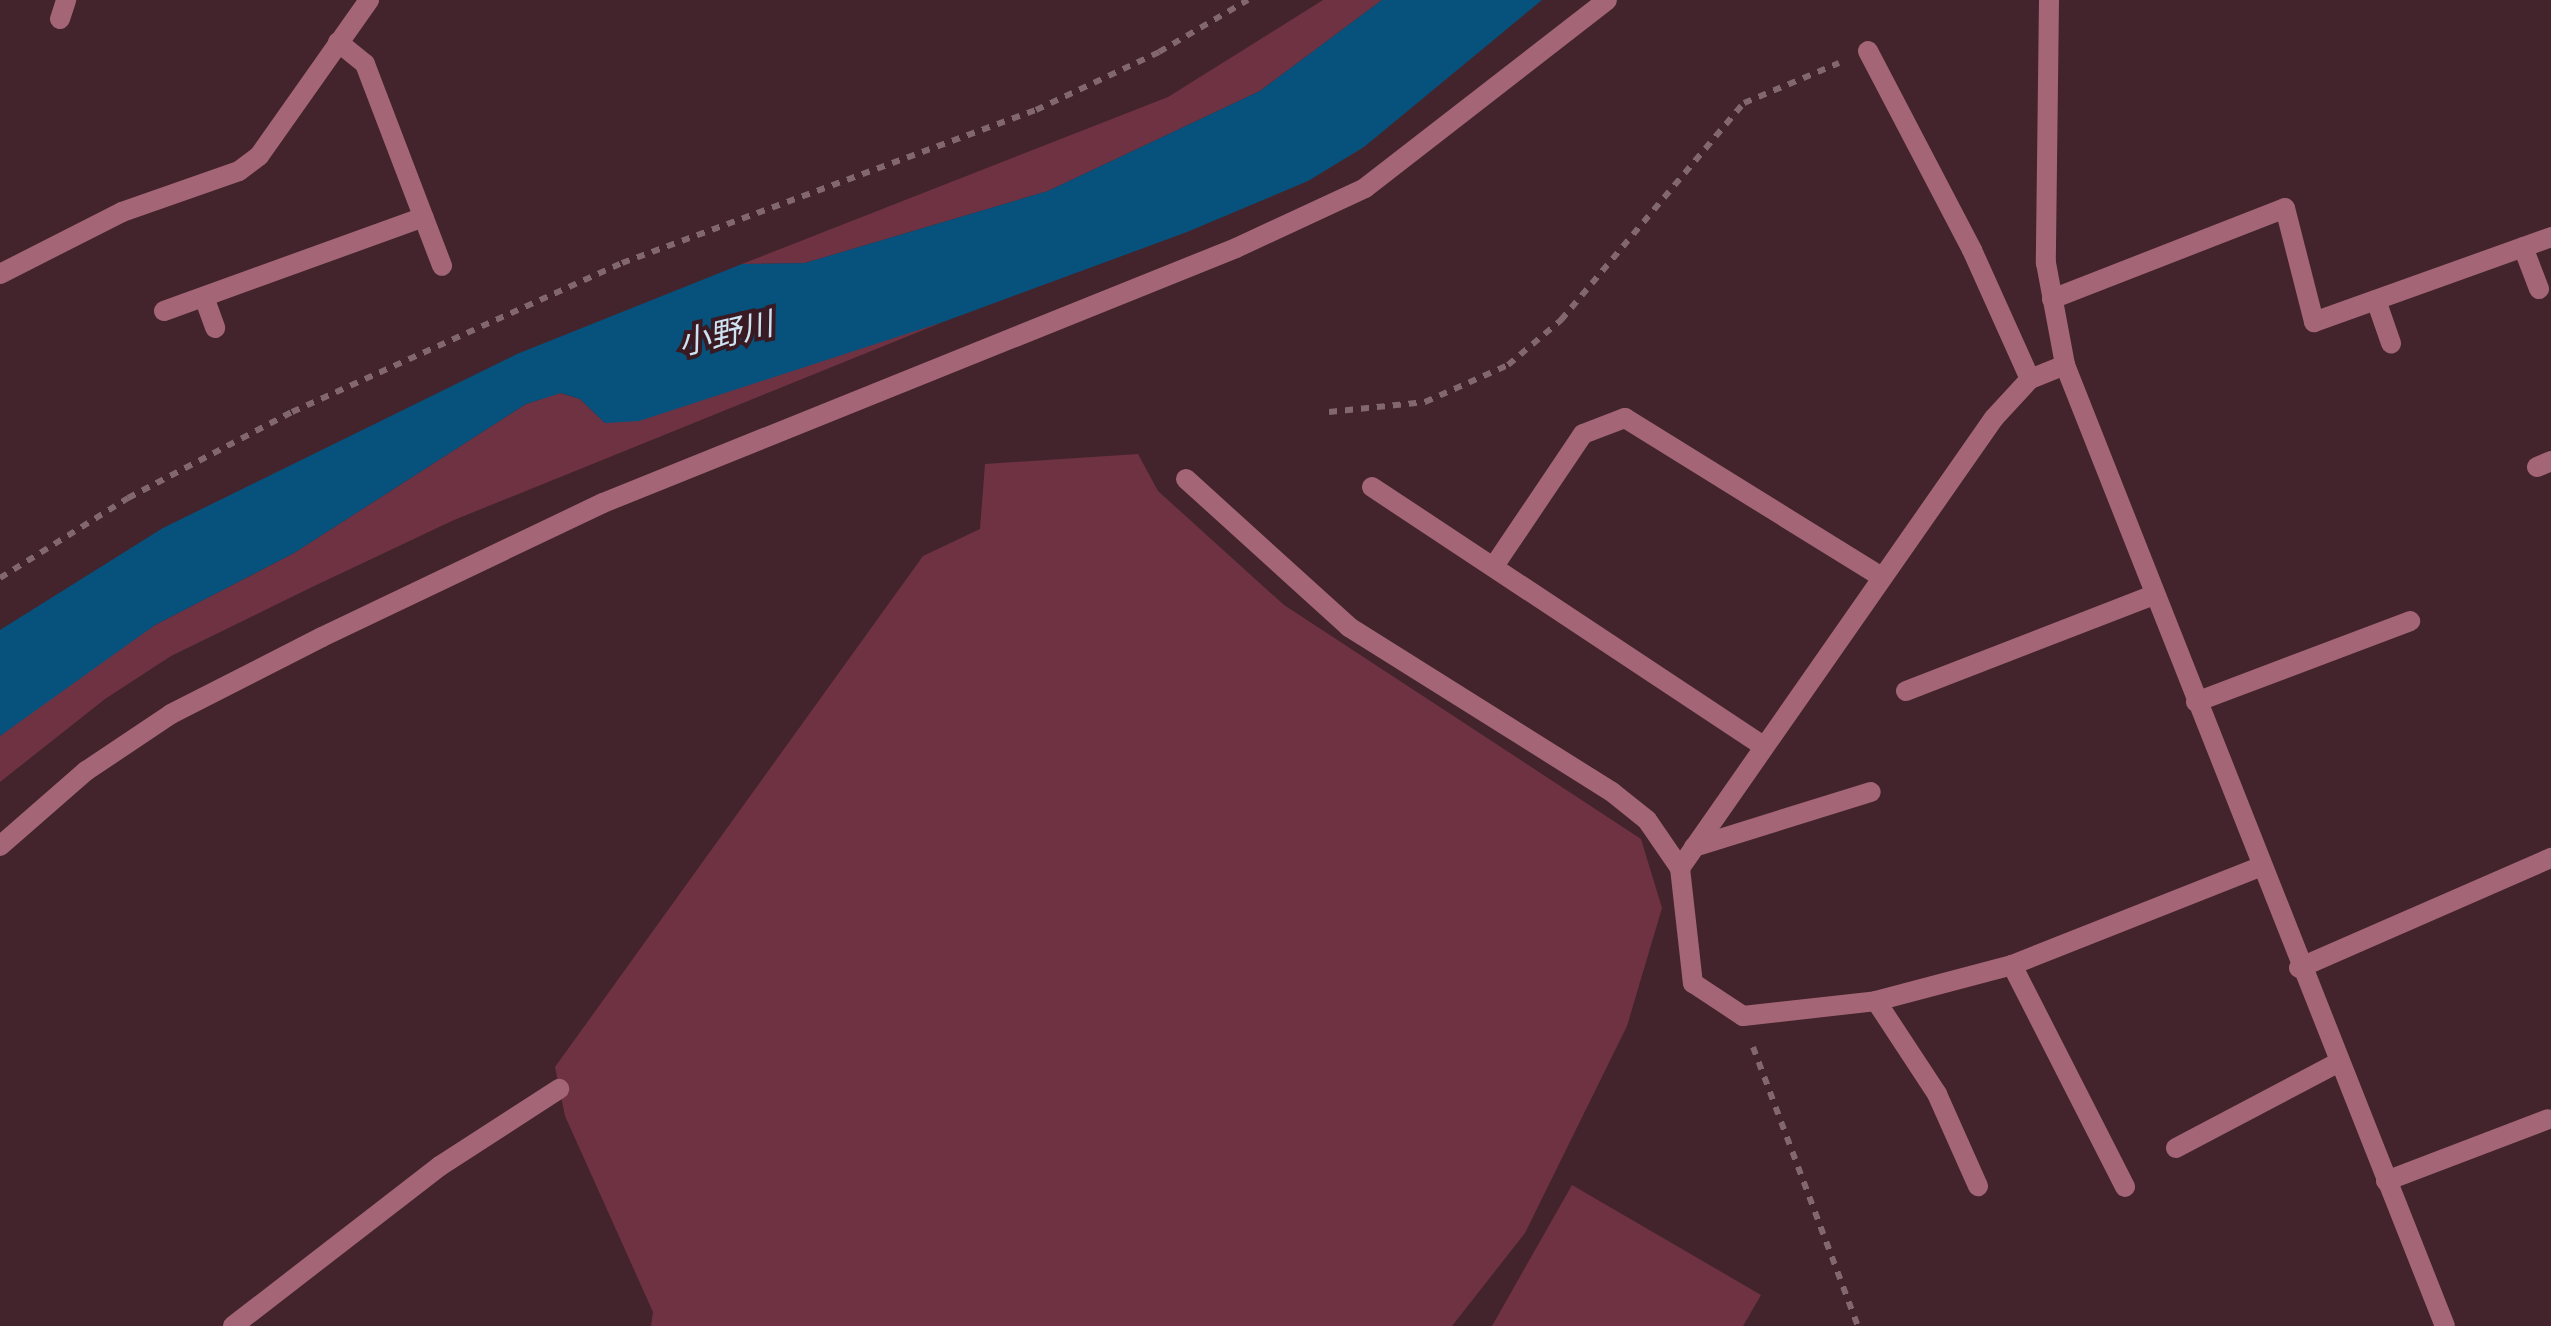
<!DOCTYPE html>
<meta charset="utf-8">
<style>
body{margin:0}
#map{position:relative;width:2551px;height:1326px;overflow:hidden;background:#43242c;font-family:Barlow,"Noto Sans JP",sans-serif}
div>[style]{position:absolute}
.green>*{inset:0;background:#6e3243}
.water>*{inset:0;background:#06527d}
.path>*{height:6px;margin-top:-3px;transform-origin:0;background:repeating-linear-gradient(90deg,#82676e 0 8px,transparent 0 16px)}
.minor>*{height:20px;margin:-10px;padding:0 10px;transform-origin:10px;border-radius:10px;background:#a46676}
span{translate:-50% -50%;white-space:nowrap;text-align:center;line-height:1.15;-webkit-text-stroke:8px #391a22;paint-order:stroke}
.water-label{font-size:32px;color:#cee2f1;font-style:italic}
</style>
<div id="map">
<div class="green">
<div style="clip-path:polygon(1323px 0,1382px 0,1260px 91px,1048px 191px,805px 263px,742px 264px,1168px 97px)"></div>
<div style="clip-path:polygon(943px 322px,454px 520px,310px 588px,171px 656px,105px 699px,0 782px,0 736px,87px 671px,155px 625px,294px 553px,526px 404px,560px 393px,580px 399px,605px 423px)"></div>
<div style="clip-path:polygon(1138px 454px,1158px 491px,1284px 605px,1641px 839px,1662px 908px,1627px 1026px,1525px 1233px,1452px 1326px,651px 1326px,653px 1312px,565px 1116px,555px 1067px,923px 556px,980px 529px,985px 464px)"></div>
<div style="clip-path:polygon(1572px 1185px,1761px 1295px,1743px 1326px,1492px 1326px)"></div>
</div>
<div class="water">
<div style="clip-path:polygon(1382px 0,1542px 0,1364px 147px,1308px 181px,1187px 232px,943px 322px,639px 421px,605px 423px,580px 399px,561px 393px,526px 404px,294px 553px,155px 625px,0 736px,0 630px,163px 528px,517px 354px,742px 264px,805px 263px,1048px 191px,1260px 91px)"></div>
</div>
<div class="path">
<div style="left:1329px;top:412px;width:97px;rotate:-5.9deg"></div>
<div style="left:1425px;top:402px;width:91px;rotate:-24deg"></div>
<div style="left:1508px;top:365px;width:70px;rotate:-40.3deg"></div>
<div style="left:1561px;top:320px;width:284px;rotate:-49.9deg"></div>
<div style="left:1744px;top:103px;width:103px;rotate:-22.8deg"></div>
<div style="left:0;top:578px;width:151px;rotate:-32deg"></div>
<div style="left:128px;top:498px;width:185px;rotate:-27.7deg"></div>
<div style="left:292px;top:412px;width:362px;rotate:-24.3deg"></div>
<div style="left:622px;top:263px;width:441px;rotate:-20.3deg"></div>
<div style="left:1036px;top:110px;width:136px;rotate:-25.2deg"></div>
<div style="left:1159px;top:52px;width:103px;rotate:-30.3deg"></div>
<div style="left:1753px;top:1047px;width:298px;rotate:69.4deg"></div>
</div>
<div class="minor">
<div style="left:2049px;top:0;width:263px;rotate:90.7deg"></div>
<div style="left:2046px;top:263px;width:104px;rotate:79.4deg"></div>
<div style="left:2065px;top:365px;width:1033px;rotate:68.43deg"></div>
<div style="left:60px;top:19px;width:20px;rotate:-72deg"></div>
<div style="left:338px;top:42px;width:35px;rotate:39deg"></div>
<div style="left:365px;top:64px;width:216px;rotate:69.1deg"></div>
<div style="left:1868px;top:51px;width:225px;rotate:62.4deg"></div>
<div style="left:1972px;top:250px;width:141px;rotate:65.8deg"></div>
<div style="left:2523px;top:247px;width:45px;rotate:69.1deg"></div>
<div style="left:0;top:274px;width:137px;rotate:-26.9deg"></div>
<div style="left:122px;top:212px;width:124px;rotate:-19.3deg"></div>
<div style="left:239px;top:171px;width:25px;rotate:-37deg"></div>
<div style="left:259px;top:156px;width:191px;rotate:-54.8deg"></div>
<div style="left:204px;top:297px;width:33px;rotate:70deg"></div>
<div style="left:2052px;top:299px;width:250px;rotate:-21.3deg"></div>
<div style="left:2285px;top:208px;width:118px;rotate:75.7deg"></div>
<div style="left:2314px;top:322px;width:252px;rotate:-19.7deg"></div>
<div style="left:2376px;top:300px;width:46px;rotate:70.8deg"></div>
<div style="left:164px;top:311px;width:276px;rotate:-19.9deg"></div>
<div style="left:2065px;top:365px;width:38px;rotate:158deg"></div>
<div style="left:2030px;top:379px;width:53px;rotate:132.7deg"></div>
<div style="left:1994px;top:418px;width:549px;rotate:124.91deg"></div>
<div style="left:1680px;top:868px;width:116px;rotate:83.6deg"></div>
<div style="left:1693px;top:983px;width:60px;rotate:33.4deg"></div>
<div style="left:1743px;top:1016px;width:134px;rotate:-6.4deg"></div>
<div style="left:1876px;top:1001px;width:141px;rotate:-14.8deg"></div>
<div style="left:2012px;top:965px;width:267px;rotate:-21.6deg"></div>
<div style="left:2537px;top:467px;width:15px;rotate:-23deg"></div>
<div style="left:1186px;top:479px;width:220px;rotate:42.2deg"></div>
<div style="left:1349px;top:627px;width:310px;rotate:32.1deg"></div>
<div style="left:1612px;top:792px;width:45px;rotate:38.7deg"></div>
<div style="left:1647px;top:820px;width:58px;rotate:55.5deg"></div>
<div style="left:1372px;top:487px;width:468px;rotate:33.5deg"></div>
<div style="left:1494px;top:566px;width:159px;rotate:-56deg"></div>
<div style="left:1583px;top:434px;width:45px;rotate:-20.9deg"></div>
<div style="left:1625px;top:418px;width:301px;rotate:31.8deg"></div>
<div style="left:1906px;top:691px;width:266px;rotate:-21.2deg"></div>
<div style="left:2196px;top:702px;width:229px;rotate:-20.7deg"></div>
<div style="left:0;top:846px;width:114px;rotate:-41.1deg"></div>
<div style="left:86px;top:771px;width:102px;rotate:-33.8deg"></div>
<div style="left:171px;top:714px;width:169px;rotate:-27deg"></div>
<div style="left:322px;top:637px;width:311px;rotate:-25.5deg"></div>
<div style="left:603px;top:503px;width:682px;rotate:-21.94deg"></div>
<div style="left:1236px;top:248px;width:142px;rotate:-24.9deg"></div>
<div style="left:1365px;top:188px;width:306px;rotate:-37.8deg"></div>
<div style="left:1694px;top:847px;width:185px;rotate:-17.3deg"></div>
<div style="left:2012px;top:965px;width:249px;rotate:63deg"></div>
<div style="left:2299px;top:968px;width:275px;rotate:-23.6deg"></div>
<div style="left:1876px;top:1001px;width:111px;rotate:56.7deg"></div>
<div style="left:1937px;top:1094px;width:101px;rotate:66deg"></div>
<div style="left:2176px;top:1148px;width:182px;rotate:-27.8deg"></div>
<div style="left:2386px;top:1181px;width:173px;rotate:-20.9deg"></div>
<div style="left:233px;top:1326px;width:262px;rotate:-37.7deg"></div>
<div style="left:440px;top:1166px;width:142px;rotate:-32.9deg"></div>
</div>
<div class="water-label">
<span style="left:725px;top:332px;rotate:-13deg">小野川</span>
</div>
</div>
